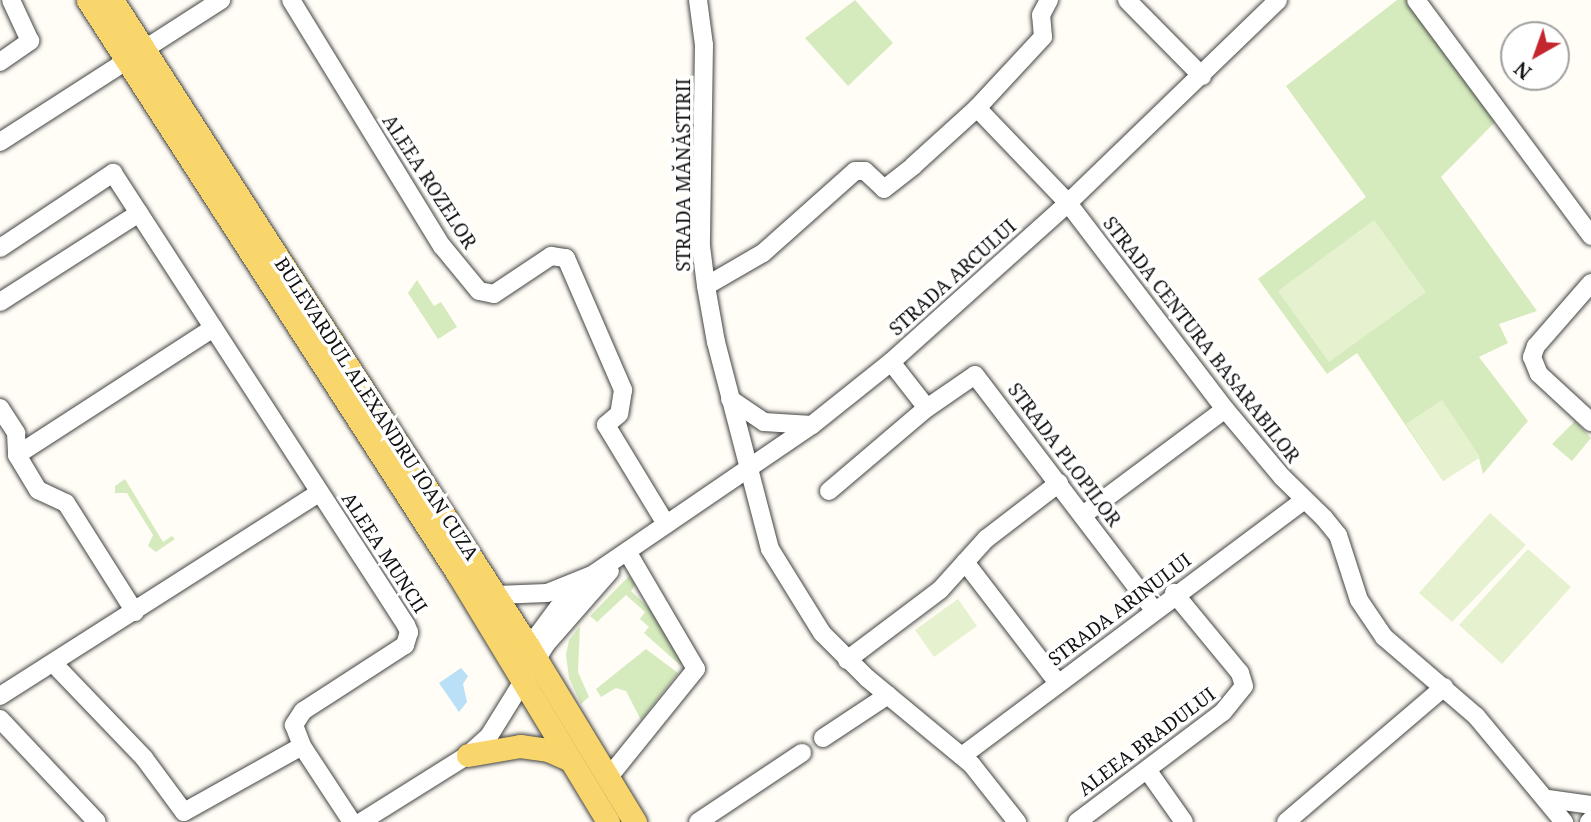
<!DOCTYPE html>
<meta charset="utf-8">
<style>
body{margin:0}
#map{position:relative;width:1591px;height:822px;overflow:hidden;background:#fffdf5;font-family:"Noto Serif",serif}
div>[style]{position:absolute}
.green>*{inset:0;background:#d5ebbd}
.pitch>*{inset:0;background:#e6f2cf}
.water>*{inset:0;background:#b9e0f7}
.roads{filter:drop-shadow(0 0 2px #444) drop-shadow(0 0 2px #444)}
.minor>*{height:18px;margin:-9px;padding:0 9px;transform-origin:9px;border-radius:9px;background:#fff}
.major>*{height:23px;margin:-11.5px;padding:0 11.5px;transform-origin:11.5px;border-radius:11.5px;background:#f9d66b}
span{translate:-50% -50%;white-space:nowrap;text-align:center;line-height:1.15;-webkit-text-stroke:7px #fff;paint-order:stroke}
.street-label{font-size:19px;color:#111}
.north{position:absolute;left:1500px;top:21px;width:70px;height:70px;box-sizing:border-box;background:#fff;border:2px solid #a0a0a0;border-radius:50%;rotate:220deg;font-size:19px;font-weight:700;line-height:28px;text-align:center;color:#111}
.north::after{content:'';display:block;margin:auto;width:24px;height:32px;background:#c4262e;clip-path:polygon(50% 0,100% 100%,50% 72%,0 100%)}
</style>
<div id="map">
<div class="green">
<div style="clip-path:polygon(855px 0,893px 43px,848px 86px,805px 38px)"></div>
<div style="clip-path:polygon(1397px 0,1407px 0,1497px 120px,1441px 177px,1537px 311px,1499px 324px,1508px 343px,1479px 357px,1528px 421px,1483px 474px,1479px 458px,1443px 481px,1357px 353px,1327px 374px,1258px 279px,1366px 197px,1286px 86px)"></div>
<div style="clip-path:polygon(417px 280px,434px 306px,441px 302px,457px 327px,438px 339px,408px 293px)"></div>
<div style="clip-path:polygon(1575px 421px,1591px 438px,1572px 461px,1552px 444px)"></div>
<div style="clip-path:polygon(125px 479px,163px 542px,172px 536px,175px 539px,156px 552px,148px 546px,153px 535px,127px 493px,115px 493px,115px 486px)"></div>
<div style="clip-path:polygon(629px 576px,636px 584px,631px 591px,650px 609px,683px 662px,680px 665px,644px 633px,649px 627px,640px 619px,645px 612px,626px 595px,597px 622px,590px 616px)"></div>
<div style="clip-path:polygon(580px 626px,578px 672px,589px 697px,581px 704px,569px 678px,566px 655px,569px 640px)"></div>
<div style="clip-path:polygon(646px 649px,678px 673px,641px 720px,626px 691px,616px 688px,601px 697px,596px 689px)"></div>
</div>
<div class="pitch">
<div style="clip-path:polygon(1374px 220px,1426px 292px,1329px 362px,1278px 291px)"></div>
<div style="clip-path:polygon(1442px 400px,1480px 457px,1443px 481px,1406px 424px)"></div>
<div style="clip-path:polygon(1490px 513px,1526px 545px,1452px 622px,1419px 593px)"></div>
<div style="clip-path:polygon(1528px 549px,1571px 587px,1502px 664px,1459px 625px)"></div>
<div style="clip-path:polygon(958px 599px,977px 626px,934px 657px,915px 630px)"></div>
</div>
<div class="water">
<div style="clip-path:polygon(461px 668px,468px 676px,463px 684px,467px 702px,459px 712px,439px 683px)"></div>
</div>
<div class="roads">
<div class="minor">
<div style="left:291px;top:0;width:289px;rotate:58.5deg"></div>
<div style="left:442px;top:246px;width:58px;rotate:50.6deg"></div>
<div style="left:479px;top:291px;width:15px;rotate:11deg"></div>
<div style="left:494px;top:294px;width:69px;rotate:-33.7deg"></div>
<div style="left:551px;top:256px;width:15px;rotate:8deg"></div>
<div style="left:566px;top:258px;width:144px;rotate:66.6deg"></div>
<div style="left:623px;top:390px;width:24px;rotate:99deg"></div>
<div style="left:619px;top:414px;width:17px;rotate:140deg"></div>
<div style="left:606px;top:425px;width:116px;rotate:58.8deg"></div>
<div style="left:698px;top:0;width:45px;rotate:82.4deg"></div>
<div style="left:704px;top:45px;width:201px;rotate:90.9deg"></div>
<div style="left:701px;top:246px;width:40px;rotate:82.9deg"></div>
<div style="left:706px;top:286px;width:57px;rotate:79.9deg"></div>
<div style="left:716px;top:342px;width:214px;rotate:75.4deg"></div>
<div style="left:770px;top:549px;width:99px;rotate:58.2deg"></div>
<div style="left:822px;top:633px;width:64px;rotate:45deg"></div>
<div style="left:867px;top:678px;width:136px;rotate:39.6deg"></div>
<div style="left:972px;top:765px;width:73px;rotate:51.7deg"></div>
<div style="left:1127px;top:0;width:107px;rotate:45.4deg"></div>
<div style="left:1416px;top:0;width:294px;rotate:53.4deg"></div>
<div style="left:0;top:62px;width:37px;rotate:-35deg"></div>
<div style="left:30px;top:41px;width:45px;rotate:-114.9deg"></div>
<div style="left:977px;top:108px;width:132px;rotate:46.2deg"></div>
<div style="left:1068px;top:203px;width:259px;rotate:52.7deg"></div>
<div style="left:1225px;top:409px;width:89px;rotate:50deg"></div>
<div style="left:1282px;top:477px;width:59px;rotate:44.3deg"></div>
<div style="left:1324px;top:518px;width:22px;rotate:51deg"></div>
<div style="left:1338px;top:535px;width:68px;rotate:72.1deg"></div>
<div style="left:1359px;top:600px;width:45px;rotate:56deg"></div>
<div style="left:1384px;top:637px;width:121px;rotate:40.7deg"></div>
<div style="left:1476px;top:716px;width:138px;rotate:50.3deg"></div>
<div style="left:0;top:142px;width:263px;rotate:-32.7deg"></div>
<div style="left:0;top:248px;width:136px;rotate:-33.6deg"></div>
<div style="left:113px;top:173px;width:539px;rotate:57.05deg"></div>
<div style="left:406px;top:625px;width:8px;rotate:67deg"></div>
<div style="left:409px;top:632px;width:14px;rotate:107deg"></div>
<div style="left:405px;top:645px;width:121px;rotate:147.1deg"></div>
<div style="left:303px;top:711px;width:17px;rotate:123deg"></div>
<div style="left:294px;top:725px;width:22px;rotate:69deg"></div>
<div style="left:302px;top:746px;width:91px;rotate:56.7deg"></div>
<div style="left:1591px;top:283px;width:84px;rotate:131.1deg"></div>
<div style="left:1536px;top:346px;width:12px;rotate:110deg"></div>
<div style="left:1532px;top:357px;width:18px;rotate:68deg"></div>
<div style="left:1539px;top:374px;width:71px;rotate:42.7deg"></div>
<div style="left:706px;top:286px;width:66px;rotate:-30.1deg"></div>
<div style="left:763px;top:253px;width:123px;rotate:-41.7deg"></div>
<div style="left:855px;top:171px;width:10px"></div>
<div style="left:865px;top:171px;width:26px;rotate:43deg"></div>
<div style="left:884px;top:189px;width:37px;rotate:-38deg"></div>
<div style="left:913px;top:166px;width:86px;rotate:-42.2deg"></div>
<div style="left:977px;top:108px;width:97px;rotate:-47.1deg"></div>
<div style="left:1043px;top:37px;width:22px;rotate:-95deg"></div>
<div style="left:1041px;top:15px;width:17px;rotate:-62deg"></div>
<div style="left:0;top:302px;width:165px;rotate:-32.6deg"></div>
<div style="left:891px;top:362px;width:58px;rotate:52deg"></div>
<div style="left:730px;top:399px;width:41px;rotate:34.1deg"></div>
<div style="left:764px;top:422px;width:48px;rotate:3.6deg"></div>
<div style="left:0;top:408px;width:30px;rotate:57deg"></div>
<div style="left:16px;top:433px;width:22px;rotate:87deg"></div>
<div style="left:17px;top:455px;width:41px;rotate:59deg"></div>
<div style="left:38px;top:490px;width:31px;rotate:25deg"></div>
<div style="left:66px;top:503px;width:129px;rotate:57.7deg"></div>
<div style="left:17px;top:455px;width:234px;rotate:-32.9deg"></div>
<div style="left:829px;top:491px;width:128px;rotate:-40.3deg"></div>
<div style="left:927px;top:408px;width:58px;rotate:-34.5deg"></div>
<div style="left:975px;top:375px;width:294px;rotate:52.7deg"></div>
<div style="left:1083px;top:515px;width:177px;rotate:-36.7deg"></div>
<div style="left:965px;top:562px;width:153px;rotate:52.5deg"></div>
<div style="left:496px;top:595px;width:51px;rotate:-2.2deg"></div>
<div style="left:547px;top:593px;width:48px;rotate:-21.8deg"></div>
<div style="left:592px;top:575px;width:266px;rotate:-34.3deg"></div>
<div style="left:812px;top:425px;width:101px;rotate:-38.6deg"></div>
<div style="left:891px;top:362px;width:238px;rotate:-41.9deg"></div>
<div style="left:1068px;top:203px;width:292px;rotate:-44deg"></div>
<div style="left:523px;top:655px;width:91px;rotate:-53.5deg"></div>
<div style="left:847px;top:660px;width:116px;rotate:-37deg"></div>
<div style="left:940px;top:590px;width:69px;rotate:-48deg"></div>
<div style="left:986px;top:539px;width:92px;rotate:-37.5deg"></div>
<div style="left:53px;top:663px;width:132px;rotate:46.2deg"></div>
<div style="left:144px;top:758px;width:67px;rotate:53.5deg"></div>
<div style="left:184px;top:812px;width:135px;rotate:-29.2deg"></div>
<div style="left:0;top:696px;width:379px;rotate:-32.5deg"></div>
<div style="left:0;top:719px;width:141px;rotate:46.7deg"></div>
<div style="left:823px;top:738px;width:78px;rotate:-33.5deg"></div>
<div style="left:962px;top:756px;width:427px;rotate:-36.8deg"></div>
<div style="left:1148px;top:771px;width:62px;rotate:54.8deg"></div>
<div style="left:608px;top:778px;width:140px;rotate:-51.1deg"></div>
<div style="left:696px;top:669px;width:134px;rotate:-120.4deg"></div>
<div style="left:1548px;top:799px;width:43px;rotate:7.9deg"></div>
<div style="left:361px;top:822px;width:126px;rotate:-32.1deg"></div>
<div style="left:468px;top:755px;width:28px;rotate:-42deg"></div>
<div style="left:489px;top:736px;width:108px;rotate:-58.2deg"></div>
<div style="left:546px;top:644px;width:97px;rotate:-48.8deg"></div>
<div style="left:698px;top:822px;width:125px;rotate:-33.6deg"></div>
<div style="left:1077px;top:822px;width:183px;rotate:-37deg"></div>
<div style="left:1223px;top:712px;width:33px;rotate:-51deg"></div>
<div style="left:1244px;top:686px;width:14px;rotate:-107deg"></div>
<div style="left:1240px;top:673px;width:104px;rotate:-129.5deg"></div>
<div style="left:1286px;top:822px;width:208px;rotate:-40.5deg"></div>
<div style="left:1589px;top:822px;width:3px;rotate:-45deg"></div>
</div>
<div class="major">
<div style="left:88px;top:0;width:683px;rotate:57.19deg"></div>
<div style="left:458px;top:574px;width:290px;rotate:58.8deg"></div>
<div style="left:112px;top:0;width:768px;rotate:57.22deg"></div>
<div style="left:528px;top:646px;width:206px;rotate:58.7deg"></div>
<div style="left:468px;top:755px;width:53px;rotate:-9.8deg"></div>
<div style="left:520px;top:746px;width:28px;rotate:8deg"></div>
<div style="left:548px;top:750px;width:24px;rotate:24deg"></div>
</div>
</div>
<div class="street-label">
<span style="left:684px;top:175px;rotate:-90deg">STRADA MĂNĂSTIRII</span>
<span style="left:429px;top:182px;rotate:57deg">ALEEA ROZELOR</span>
<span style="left:953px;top:278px;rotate:-42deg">STRADA ARCULUI</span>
<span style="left:1201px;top:340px;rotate:52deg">STRADA CENTURA BASARABILOR</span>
<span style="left:376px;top:409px;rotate:57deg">BULEVARDUL ALEXANDRU IOAN CUZA</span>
<span style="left:1064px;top:455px;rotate:53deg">STRADA PLOPILOR</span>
<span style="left:384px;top:553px;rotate:57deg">ALEEA MUNCII</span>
<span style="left:1120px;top:610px;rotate:-37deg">STRADA ARINULUI</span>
<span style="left:1147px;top:742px;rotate:-37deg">ALEEA BRADULUI</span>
</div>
<div class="north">N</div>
</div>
